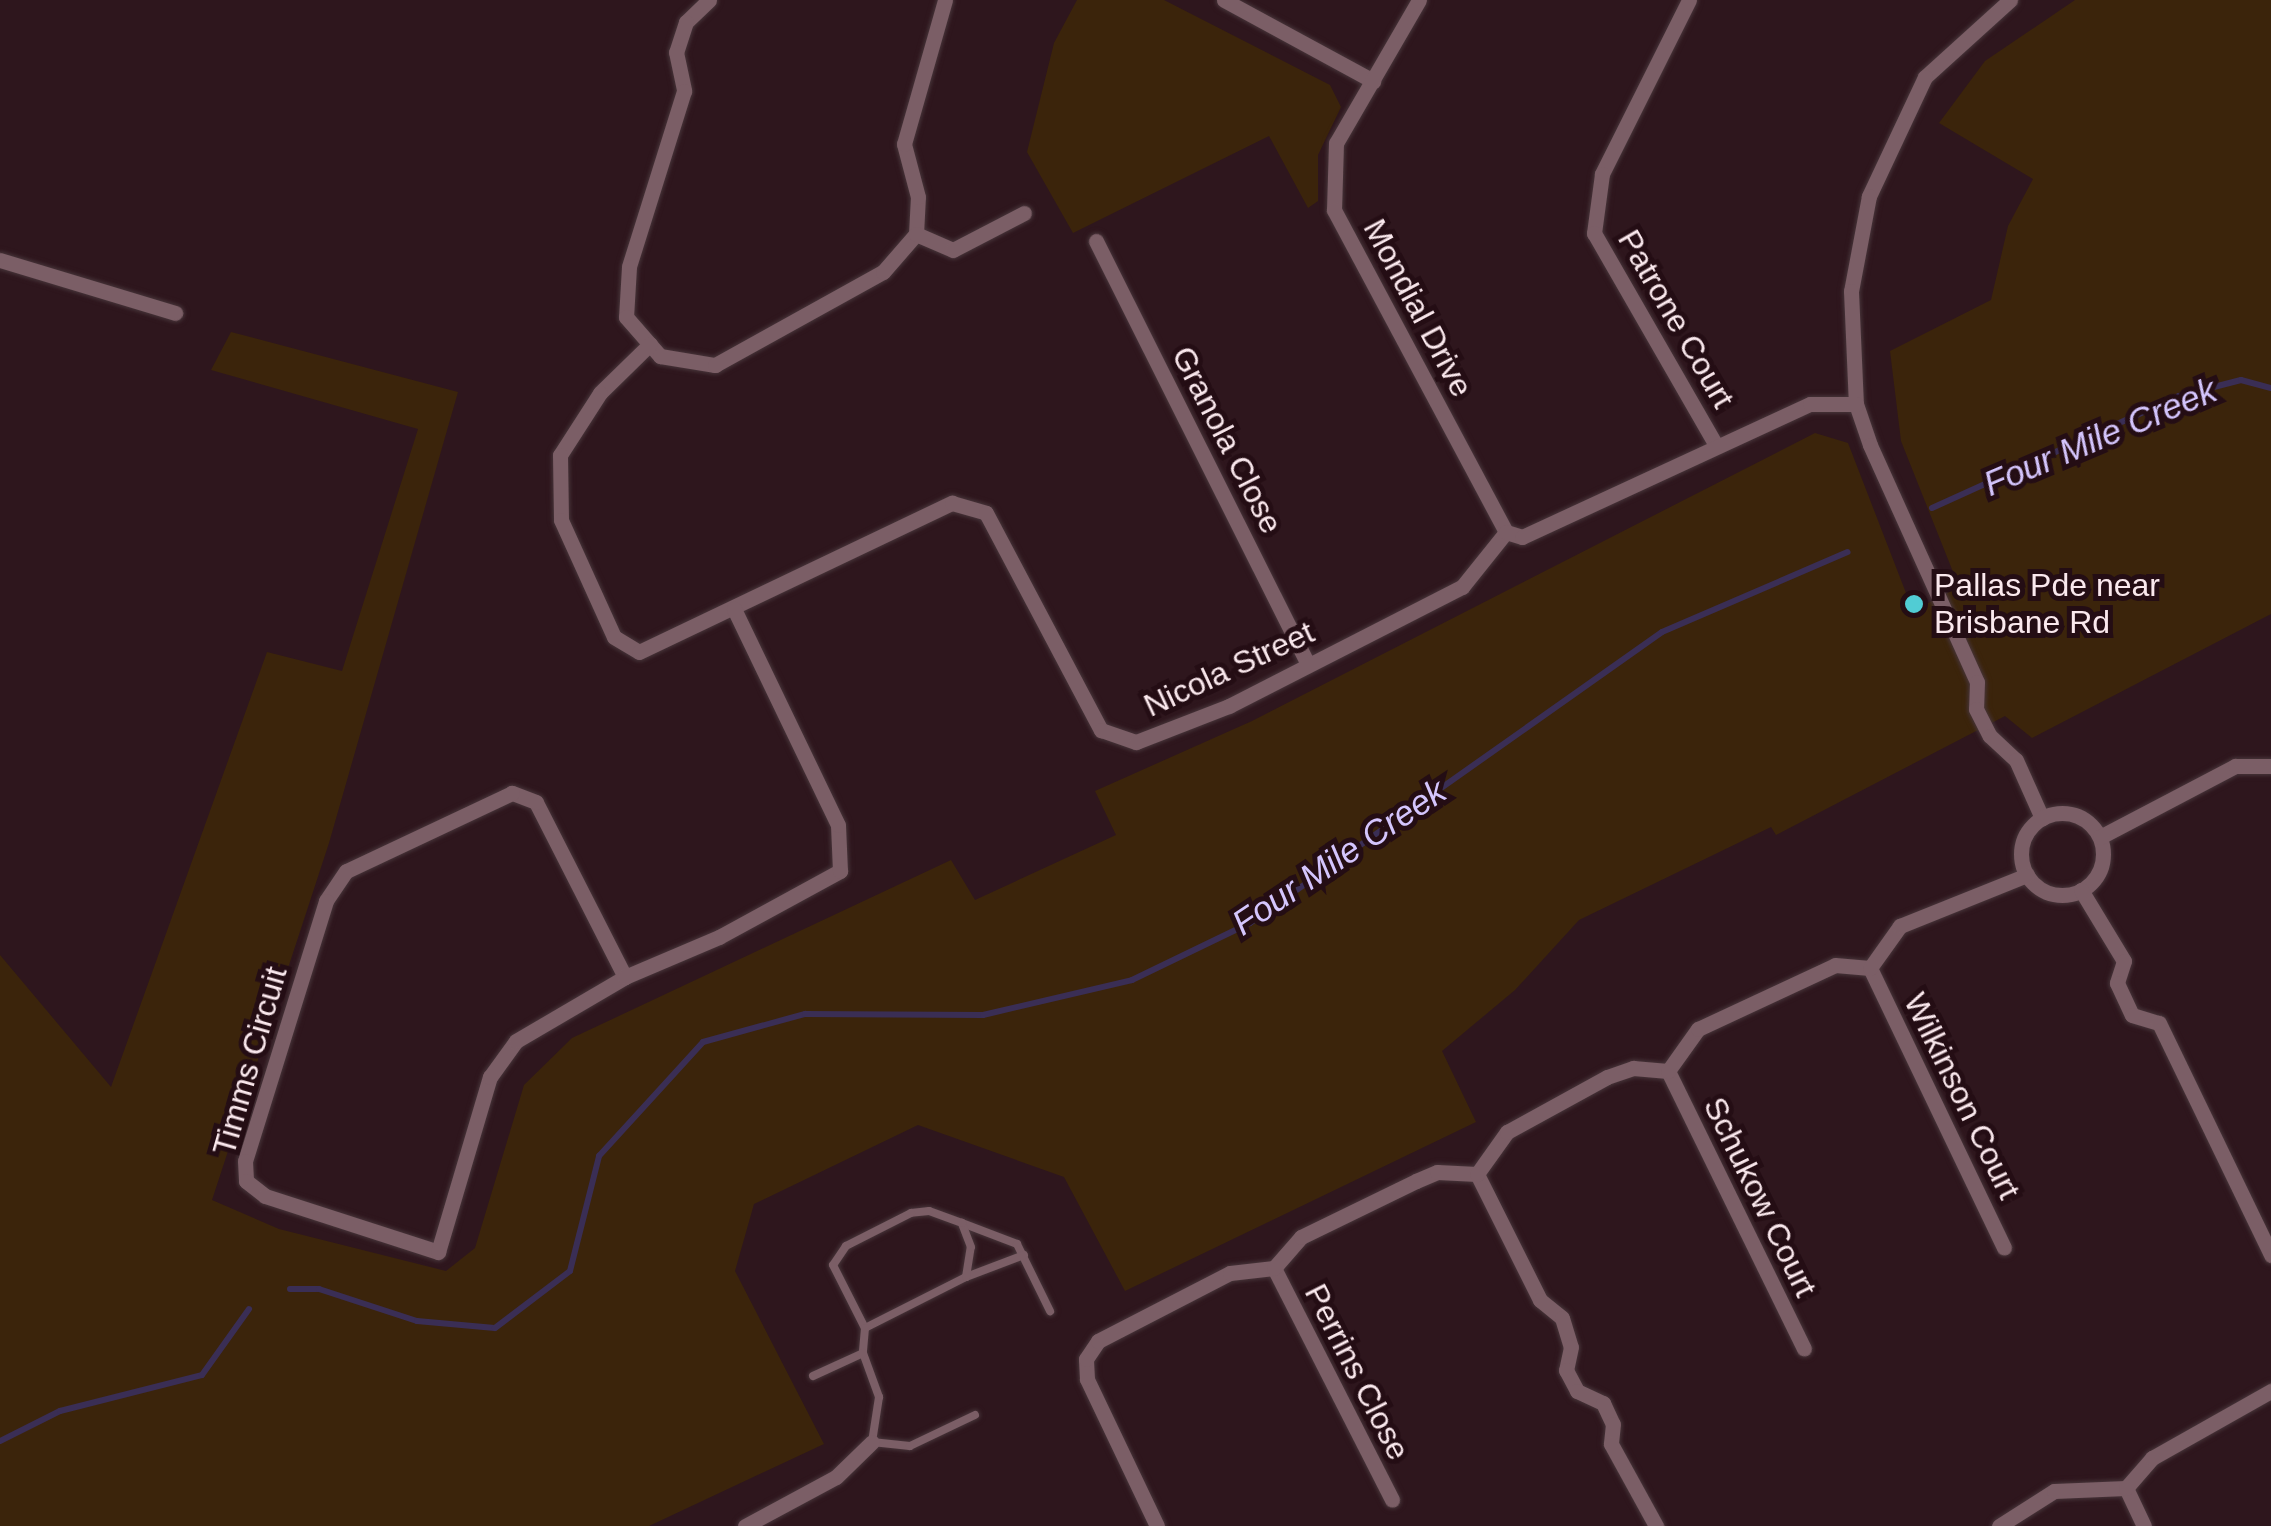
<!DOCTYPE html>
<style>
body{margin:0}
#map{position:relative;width:2271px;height:1526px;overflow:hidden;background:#2e161d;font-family:Helvetica,sans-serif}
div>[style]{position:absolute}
.green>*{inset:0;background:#3b240b}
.stream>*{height:6px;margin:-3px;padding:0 3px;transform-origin:3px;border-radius:3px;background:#3a2e55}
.roads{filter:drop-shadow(0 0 2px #47353a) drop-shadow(0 0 2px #47353a)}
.service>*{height:8px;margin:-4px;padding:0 4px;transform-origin:4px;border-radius:4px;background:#7b5e66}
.minor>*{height:15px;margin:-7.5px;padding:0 7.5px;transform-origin:7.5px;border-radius:7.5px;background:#7b5e66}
.minor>.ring{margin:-7.5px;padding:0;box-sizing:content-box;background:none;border:15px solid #7b5e66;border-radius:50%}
.dots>*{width:28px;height:28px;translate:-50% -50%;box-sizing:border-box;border:5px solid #240d14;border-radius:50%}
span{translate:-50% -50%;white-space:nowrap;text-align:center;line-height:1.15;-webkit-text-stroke:10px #240d14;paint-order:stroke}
.street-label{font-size:32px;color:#fae8ed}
.poi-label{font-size:32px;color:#fae8ed}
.left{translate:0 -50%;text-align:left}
.water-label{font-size:35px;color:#d4c5fd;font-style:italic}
</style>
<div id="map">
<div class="green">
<div style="clip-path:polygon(1077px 0,1164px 0,1330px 85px,1341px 107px,1318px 155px,1318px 201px,1308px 208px,1269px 136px,1073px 233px,1027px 152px,1054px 43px)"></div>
<div style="clip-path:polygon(2075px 0,2271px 0,2271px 614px,2032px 738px,2005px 716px,1776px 835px,1771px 827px,1579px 920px,1515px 990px,1442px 1051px,1476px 1122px,1125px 1291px,1064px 1177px,918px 1125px,754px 1204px,735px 1271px,824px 1444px,649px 1526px,0 1526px,0 955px,111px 1087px,267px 652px,342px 671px,418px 429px,211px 370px,231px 332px,458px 392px,329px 843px,212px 1200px,279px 1229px,446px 1271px,475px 1248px,524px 1085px,572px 1038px,951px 860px,975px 900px,1116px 835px,1095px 791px,1252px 721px,1815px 433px,1848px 443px,1913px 611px,1959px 587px,1901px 441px,1890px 351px,1991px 300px,2008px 226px,2033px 179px,1939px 123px,1985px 61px)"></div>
</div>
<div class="stream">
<div style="left:1932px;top:508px;width:271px;rotate:-24.4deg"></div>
<div style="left:2179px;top:396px;width:64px;rotate:-14.5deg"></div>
<div style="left:2241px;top:380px;width:31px;rotate:15deg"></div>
<div style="left:290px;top:1289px;width:29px"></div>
<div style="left:319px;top:1289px;width:103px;rotate:18.1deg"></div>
<div style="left:417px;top:1321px;width:78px;rotate:5.1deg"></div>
<div style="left:495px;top:1328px;width:94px;rotate:-37.2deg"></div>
<div style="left:570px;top:1271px;width:119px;rotate:-75.8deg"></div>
<div style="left:599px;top:1156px;width:154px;rotate:-47.6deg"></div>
<div style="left:703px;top:1042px;width:106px;rotate:-15.4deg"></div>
<div style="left:805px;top:1014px;width:178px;rotate:0.3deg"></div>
<div style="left:983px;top:1015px;width:153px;rotate:-13.2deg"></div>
<div style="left:1132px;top:980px;width:131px;rotate:-25.8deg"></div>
<div style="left:1250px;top:923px;width:504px;rotate:-35.23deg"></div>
<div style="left:1662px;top:632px;width:202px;rotate:-23.3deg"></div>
<div style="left:0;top:1441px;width:67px;rotate:-26.6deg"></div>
<div style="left:60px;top:1411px;width:146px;rotate:-14.2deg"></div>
<div style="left:202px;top:1375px;width:81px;rotate:-54.5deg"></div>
</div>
<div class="roads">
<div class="service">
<div style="left:962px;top:1223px;width:59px;rotate:20.9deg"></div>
<div style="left:1017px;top:1244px;width:75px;rotate:63.8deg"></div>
<div style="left:966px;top:1277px;width:62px;rotate:-20.8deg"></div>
<div style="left:865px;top:1328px;width:113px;rotate:-26.8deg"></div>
<div style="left:966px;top:1277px;width:30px;rotate:-81deg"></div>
<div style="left:971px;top:1247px;width:26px;rotate:-111deg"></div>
<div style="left:962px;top:1223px;width:35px;rotate:-160deg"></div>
<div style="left:929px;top:1211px;width:18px;rotate:174deg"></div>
<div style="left:911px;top:1213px;width:73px;rotate:153.1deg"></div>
<div style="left:846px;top:1246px;width:23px;rotate:124deg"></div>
<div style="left:833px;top:1265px;width:71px;rotate:63.1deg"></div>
<div style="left:865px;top:1328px;width:25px;rotate:95deg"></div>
<div style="left:863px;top:1353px;width:47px;rotate:70deg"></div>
<div style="left:879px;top:1397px;width:46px;rotate:98.8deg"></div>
<div style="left:872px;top:1442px;width:38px;rotate:6deg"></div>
<div style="left:910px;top:1446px;width:72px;rotate:-25.5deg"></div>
<div style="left:813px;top:1376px;width:55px;rotate:-24.7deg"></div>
</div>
<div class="minor">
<div style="left:709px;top:0;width:32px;rotate:136deg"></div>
<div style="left:686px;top:22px;width:32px;rotate:108deg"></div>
<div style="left:676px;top:52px;width:40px;rotate:78deg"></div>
<div style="left:684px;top:91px;width:184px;rotate:107.4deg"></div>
<div style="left:629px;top:267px;width:50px;rotate:93.4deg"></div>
<div style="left:626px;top:317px;width:52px;rotate:48.9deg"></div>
<div style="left:660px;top:356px;width:56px;rotate:9.3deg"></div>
<div style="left:715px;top:365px;width:192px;rotate:-29deg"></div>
<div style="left:883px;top:272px;width:50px;rotate:-49deg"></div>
<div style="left:916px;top:234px;width:37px;rotate:-87deg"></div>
<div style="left:918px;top:197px;width:55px;rotate:-104.8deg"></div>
<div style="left:904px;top:144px;width:150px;rotate:-74.1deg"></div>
<div style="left:1224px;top:0;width:170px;rotate:28.5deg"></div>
<div style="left:1419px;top:0;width:165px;rotate:120.1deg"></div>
<div style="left:1336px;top:143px;width:67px;rotate:91.7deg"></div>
<div style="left:1334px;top:210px;width:365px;rotate:61.9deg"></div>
<div style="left:1689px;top:0;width:195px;rotate:116.6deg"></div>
<div style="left:1602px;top:174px;width:60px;rotate:97.7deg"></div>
<div style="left:1594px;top:233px;width:245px;rotate:60.1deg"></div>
<div style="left:2010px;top:0;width:115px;rotate:137.8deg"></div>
<div style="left:1925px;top:77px;width:132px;rotate:115.2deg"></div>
<div style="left:1869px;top:196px;width:97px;rotate:100.7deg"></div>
<div style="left:1851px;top:291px;width:113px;rotate:87.5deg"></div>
<div style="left:1856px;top:404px;width:43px;rotate:71.1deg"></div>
<div style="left:1870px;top:445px;width:260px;rotate:65.7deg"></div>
<div style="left:1977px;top:682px;width:27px;rotate:92deg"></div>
<div style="left:1976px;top:709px;width:30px;rotate:63deg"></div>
<div style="left:1990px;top:736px;width:35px;rotate:43deg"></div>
<div style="left:2016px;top:760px;width:64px;rotate:65.9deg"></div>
<div style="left:916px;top:234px;width:40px;rotate:23.4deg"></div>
<div style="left:953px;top:250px;width:80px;rotate:-27.5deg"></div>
<div style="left:1096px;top:241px;width:473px;rotate:63.4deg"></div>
<div style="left:0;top:260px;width:183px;rotate:16.8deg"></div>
<div style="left:650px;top:344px;width:70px;rotate:135.6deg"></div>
<div style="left:600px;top:393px;width:74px;rotate:122.8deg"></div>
<div style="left:560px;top:455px;width:65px;rotate:89.1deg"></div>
<div style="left:561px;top:520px;width:128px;rotate:65.6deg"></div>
<div style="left:614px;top:637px;width:29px;rotate:31deg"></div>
<div style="left:639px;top:652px;width:347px;rotate:-25.5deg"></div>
<div style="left:952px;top:503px;width:35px;rotate:16deg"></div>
<div style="left:986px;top:513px;width:246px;rotate:62.1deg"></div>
<div style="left:1101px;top:730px;width:37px;rotate:19deg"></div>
<div style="left:1136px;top:742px;width:100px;rotate:-21.2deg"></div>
<div style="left:1229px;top:706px;width:262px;rotate:-27.1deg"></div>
<div style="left:1462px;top:587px;width:70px;rotate:-51.3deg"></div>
<div style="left:1506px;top:532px;width:17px;rotate:17deg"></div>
<div style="left:1522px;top:537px;width:317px;rotate:-24.8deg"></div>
<div style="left:1810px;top:404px;width:46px"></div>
<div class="ring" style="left:2021px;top:813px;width:67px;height:67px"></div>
<div style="left:2100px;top:837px;width:153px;rotate:-27.7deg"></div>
<div style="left:2235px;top:766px;width:36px"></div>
<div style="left:2081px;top:890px;width:83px;rotate:58.8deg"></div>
<div style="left:2124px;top:961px;width:23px;rotate:108deg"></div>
<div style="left:2117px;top:983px;width:35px;rotate:65deg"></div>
<div style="left:2132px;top:1015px;width:28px;rotate:17deg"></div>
<div style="left:2159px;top:1023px;width:258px;rotate:64.2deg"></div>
<div style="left:1870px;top:968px;width:310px;rotate:64.4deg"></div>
<div style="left:625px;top:977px;width:196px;rotate:-117deg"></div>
<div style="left:536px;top:802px;width:26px;rotate:-159deg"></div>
<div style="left:512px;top:793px;width:183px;rotate:154.8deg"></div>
<div style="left:346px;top:871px;width:36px;rotate:124deg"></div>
<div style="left:326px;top:901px;width:272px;rotate:107.3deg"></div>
<div style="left:245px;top:1161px;width:20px;rotate:87deg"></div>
<div style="left:246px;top:1181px;width:24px;rotate:38deg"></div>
<div style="left:265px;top:1196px;width:182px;rotate:17.9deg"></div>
<div style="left:438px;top:1252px;width:183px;rotate:-73.5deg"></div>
<div style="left:490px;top:1077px;width:44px;rotate:-54.2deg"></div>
<div style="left:516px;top:1041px;width:126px;rotate:-30.4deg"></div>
<div style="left:625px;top:977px;width:102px;rotate:-23.1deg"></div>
<div style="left:719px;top:937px;width:138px;rotate:-28.6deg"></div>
<div style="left:840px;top:871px;width:46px;rotate:-92.5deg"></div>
<div style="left:838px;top:825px;width:240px;rotate:-115.7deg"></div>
<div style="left:1668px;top:1071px;width:309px;rotate:63.9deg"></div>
<div style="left:1477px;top:1174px;width:141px;rotate:63.4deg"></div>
<div style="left:1540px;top:1300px;width:28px;rotate:39deg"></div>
<div style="left:1562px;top:1318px;width:30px;rotate:73deg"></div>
<div style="left:1571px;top:1347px;width:24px;rotate:102deg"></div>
<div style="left:1566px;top:1370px;width:24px;rotate:62deg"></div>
<div style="left:1577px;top:1391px;width:29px;rotate:25deg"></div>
<div style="left:1603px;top:1403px;width:23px;rotate:65deg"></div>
<div style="left:1613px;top:1424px;width:20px;rotate:96deg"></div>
<div style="left:1611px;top:1444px;width:94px;rotate:61.2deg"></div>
<div style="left:1274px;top:1268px;width:260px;rotate:63deg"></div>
<div style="left:2126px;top:1488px;width:42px;rotate:64.7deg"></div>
<div style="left:745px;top:1526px;width:103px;rotate:-28.3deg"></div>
<div style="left:836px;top:1477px;width:50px;rotate:-44.2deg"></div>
<div style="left:1157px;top:1526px;width:163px;rotate:-115.5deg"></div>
<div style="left:1087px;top:1379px;width:20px;rotate:-93deg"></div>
<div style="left:1086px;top:1359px;width:22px;rotate:-56deg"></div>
<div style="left:1098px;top:1341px;width:148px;rotate:-27.3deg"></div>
<div style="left:1230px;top:1273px;width:44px;rotate:-6.5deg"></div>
<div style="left:1274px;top:1268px;width:41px;rotate:-48.9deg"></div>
<div style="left:1301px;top:1237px;width:128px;rotate:-26deg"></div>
<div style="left:1416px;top:1181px;width:23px;rotate:-23deg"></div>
<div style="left:1437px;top:1172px;width:40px;rotate:2.9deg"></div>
<div style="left:1477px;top:1174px;width:52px;rotate:-54.5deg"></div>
<div style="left:1507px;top:1132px;width:114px;rotate:-28.8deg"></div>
<div style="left:1607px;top:1077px;width:28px;rotate:-19deg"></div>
<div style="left:1633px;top:1068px;width:35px;rotate:5deg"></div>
<div style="left:1668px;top:1071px;width:52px;rotate:-54.5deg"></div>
<div style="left:1698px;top:1029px;width:151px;rotate:-25deg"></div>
<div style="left:1835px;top:965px;width:35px;rotate:5deg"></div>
<div style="left:1870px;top:968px;width:52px;rotate:-54.5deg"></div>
<div style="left:1900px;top:926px;width:137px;rotate:-21.9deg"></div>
<div style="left:1999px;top:1526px;width:65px;rotate:-32.5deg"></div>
<div style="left:2054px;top:1491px;width:72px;rotate:-2.4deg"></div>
<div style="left:2126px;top:1488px;width:40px;rotate:-49deg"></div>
<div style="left:2152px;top:1458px;width:137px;rotate:-29.4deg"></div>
</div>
</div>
<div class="dots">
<div style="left:1914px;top:604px;background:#51ccd4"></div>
</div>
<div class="street-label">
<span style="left:1418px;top:308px;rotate:62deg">Mondial Drive</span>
<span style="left:1676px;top:319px;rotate:60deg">Patrone Court</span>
<span style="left:1227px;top:440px;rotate:63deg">Granola Close</span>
<span style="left:1229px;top:669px;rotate:-25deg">Nicola Street</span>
<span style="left:250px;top:1061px;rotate:-74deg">Timms Circuit</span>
<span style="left:1962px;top:1096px;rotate:64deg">Wilkinson Court</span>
<span style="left:1760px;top:1197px;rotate:64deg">Schukow Court</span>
<span style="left:1357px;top:1372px;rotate:63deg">Perrins Close</span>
</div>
<div class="poi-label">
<span class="left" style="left:1934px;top:604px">Pallas Pde near<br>Brisbane Rd</span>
</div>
<div class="water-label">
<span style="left:2100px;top:437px;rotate:-23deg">Four Mile Creek</span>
<span style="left:1339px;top:857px;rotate:-34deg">Four Mile Creek</span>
</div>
</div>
